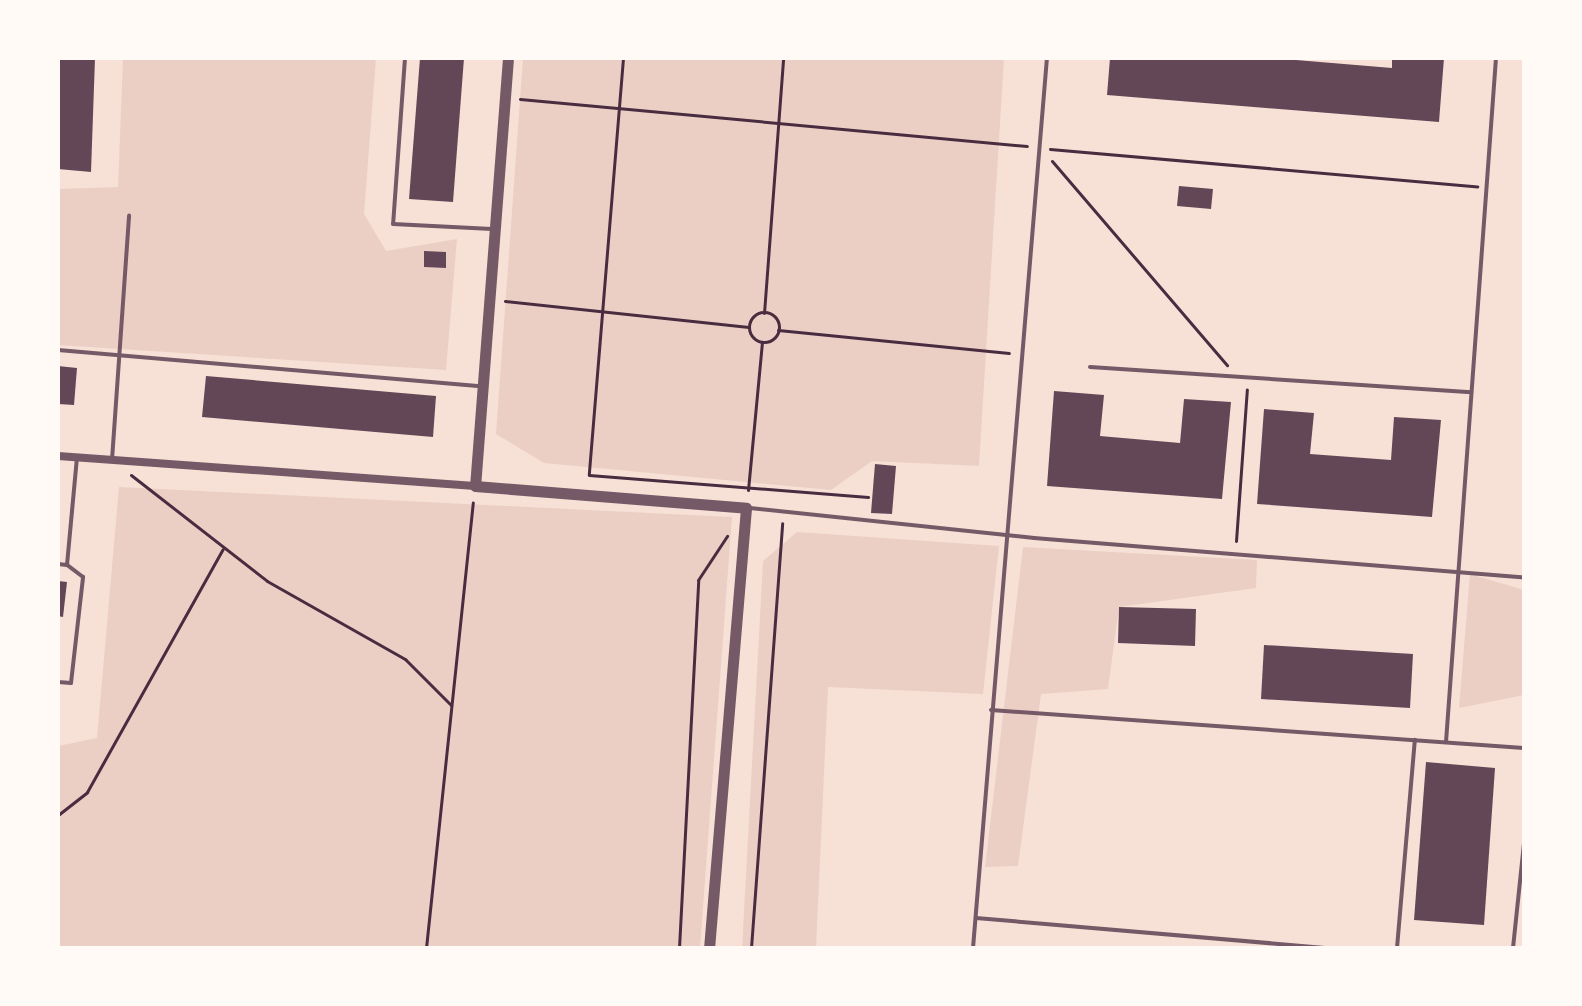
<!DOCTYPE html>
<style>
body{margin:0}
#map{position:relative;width:1582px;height:1006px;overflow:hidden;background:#f7e1d7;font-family:Ubuntu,sans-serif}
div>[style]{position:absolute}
.green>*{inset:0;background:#ebcfc5}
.building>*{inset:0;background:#644757}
.path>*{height:3px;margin:-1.5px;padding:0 1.5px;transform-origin:1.5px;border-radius:1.5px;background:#4a2c40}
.path>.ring{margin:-1.5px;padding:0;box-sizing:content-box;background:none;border:3px solid #4a2c40;border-radius:50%}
.service>*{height:4px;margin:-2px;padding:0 2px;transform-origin:2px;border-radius:2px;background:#755966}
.minor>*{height:8px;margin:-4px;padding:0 4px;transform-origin:4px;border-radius:4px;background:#755966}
.tertiary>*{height:11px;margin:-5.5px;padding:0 5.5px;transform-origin:5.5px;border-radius:5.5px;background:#755966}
span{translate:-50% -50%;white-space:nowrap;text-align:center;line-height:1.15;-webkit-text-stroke:8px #fffaf5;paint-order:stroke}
.frame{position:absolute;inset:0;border:60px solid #fffaf5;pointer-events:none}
</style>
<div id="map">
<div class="green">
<div style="clip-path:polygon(123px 58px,376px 58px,364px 214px,386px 251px,457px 239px,446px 370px,58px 345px,58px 189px,118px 187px)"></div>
<div style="clip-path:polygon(523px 58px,1004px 58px,979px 466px,872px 461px,831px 490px,544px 463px,496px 434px)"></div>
<div style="clip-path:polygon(119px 487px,732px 517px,700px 948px,58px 948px,58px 746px,97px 738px)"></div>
<div style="clip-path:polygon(797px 532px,999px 546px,983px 694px,828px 687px,816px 948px,742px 948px,763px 561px)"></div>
<div style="clip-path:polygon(1023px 547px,1257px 560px,1256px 588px,1119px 607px,1108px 689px,1041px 694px,1018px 866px,985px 867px)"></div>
<div style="clip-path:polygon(1470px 574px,1524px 590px,1524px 695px,1459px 708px)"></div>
</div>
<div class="building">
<div style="clip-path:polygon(58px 58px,95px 58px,91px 172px,58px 169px)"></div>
<div style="clip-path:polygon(420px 58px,464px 58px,453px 202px,409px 199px)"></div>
<div style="clip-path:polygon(1110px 58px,1272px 58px,1392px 68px,1392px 58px,1444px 58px,1439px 122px,1107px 95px)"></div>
<div style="clip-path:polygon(1179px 186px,1213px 189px,1211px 209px,1177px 206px)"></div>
<div style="clip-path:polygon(424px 251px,446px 252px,446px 268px,424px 267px)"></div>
<div style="clip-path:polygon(58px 366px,77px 368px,74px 405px,58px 404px)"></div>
<div style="clip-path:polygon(206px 376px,436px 396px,433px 437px,202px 417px)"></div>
<div style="clip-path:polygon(1054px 391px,1104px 395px,1100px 436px,1180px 443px,1184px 399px,1231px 402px,1222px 499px,1047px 486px)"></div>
<div style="clip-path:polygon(1264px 409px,1314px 413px,1310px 454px,1391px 460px,1394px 417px,1441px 420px,1432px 517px,1257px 504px)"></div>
<div style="clip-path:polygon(875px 464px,896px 466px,892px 514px,871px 513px)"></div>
<div style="clip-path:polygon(58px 581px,67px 582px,63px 617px,58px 616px)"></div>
<div style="clip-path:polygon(1119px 607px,1196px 609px,1195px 646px,1118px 643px)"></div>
<div style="clip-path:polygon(1264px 645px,1413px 654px,1410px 708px,1261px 699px)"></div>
<div style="clip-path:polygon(1426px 762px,1495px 768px,1484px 925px,1414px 920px)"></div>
</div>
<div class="path">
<div style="left:623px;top:58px;width:418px;rotate:94.7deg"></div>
<div style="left:589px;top:475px;width:280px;rotate:4.5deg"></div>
<div style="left:520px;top:99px;width:509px;rotate:5.3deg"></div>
<div style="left:1050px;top:149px;width:429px;rotate:5deg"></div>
<div style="left:1052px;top:161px;width:269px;rotate:49.4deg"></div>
<div style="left:505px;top:301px;width:245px;rotate:6.1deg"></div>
<div class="ring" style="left:749px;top:312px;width:27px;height:27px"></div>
<div style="left:764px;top:313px;width:256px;rotate:-85.7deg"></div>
<div style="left:778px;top:330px;width:232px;rotate:5.7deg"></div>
<div style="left:131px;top:475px;width:172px;rotate:37.9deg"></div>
<div style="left:267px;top:581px;width:159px;rotate:29.5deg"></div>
<div style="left:405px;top:659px;width:65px;rotate:45deg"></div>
<div style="left:748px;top:490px;width:149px;rotate:-84.6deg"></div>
<div style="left:1236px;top:541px;width:152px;rotate:-85.9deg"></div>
<div style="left:58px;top:815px;width:37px;rotate:-38deg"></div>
<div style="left:87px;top:792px;width:278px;rotate:-60.8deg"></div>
<div style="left:426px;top:948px;width:448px;rotate:-84deg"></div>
<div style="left:679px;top:948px;width:368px;rotate:-87deg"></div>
<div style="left:698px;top:580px;width:53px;rotate:-56.6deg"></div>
<div style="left:751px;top:948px;width:426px;rotate:-85.8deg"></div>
</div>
<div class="service">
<div style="left:405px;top:58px;width:166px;rotate:94.1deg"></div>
<div style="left:393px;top:224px;width:99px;rotate:2.9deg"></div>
<div style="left:58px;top:350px;width:424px;rotate:4.9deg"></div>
<div style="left:1090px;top:367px;width:382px;rotate:3.8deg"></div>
<div style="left:112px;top:460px;width:245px;rotate:-86deg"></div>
<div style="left:750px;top:508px;width:286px;rotate:6deg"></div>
<div style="left:1034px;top:538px;width:492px;rotate:4.6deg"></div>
<div style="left:58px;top:564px;width:9px;rotate:6deg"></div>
<div style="left:67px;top:565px;width:108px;rotate:-84.7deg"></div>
<div style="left:58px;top:682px;width:13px;rotate:4deg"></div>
<div style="left:71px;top:683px;width:107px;rotate:-83.5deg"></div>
<div style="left:83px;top:577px;width:20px;rotate:-143deg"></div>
<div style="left:991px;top:710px;width:534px;rotate:4.08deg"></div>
<div style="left:1446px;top:742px;width:686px;rotate:-85.82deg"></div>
<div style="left:976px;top:918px;width:353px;rotate:4.9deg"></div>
<div style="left:973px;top:948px;width:893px;rotate:-85.25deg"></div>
<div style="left:1397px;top:948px;width:209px;rotate:-85.1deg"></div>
<div style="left:1513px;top:948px;width:105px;rotate:-84deg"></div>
</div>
<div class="minor">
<div style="left:58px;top:456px;width:418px;rotate:4.1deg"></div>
</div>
<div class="tertiary">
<div style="left:508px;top:58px;width:429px;rotate:94.4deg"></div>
<div style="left:475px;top:486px;width:272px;rotate:4.6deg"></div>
<div style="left:746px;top:508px;width:442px;rotate:94.8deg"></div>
</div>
<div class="frame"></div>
</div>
